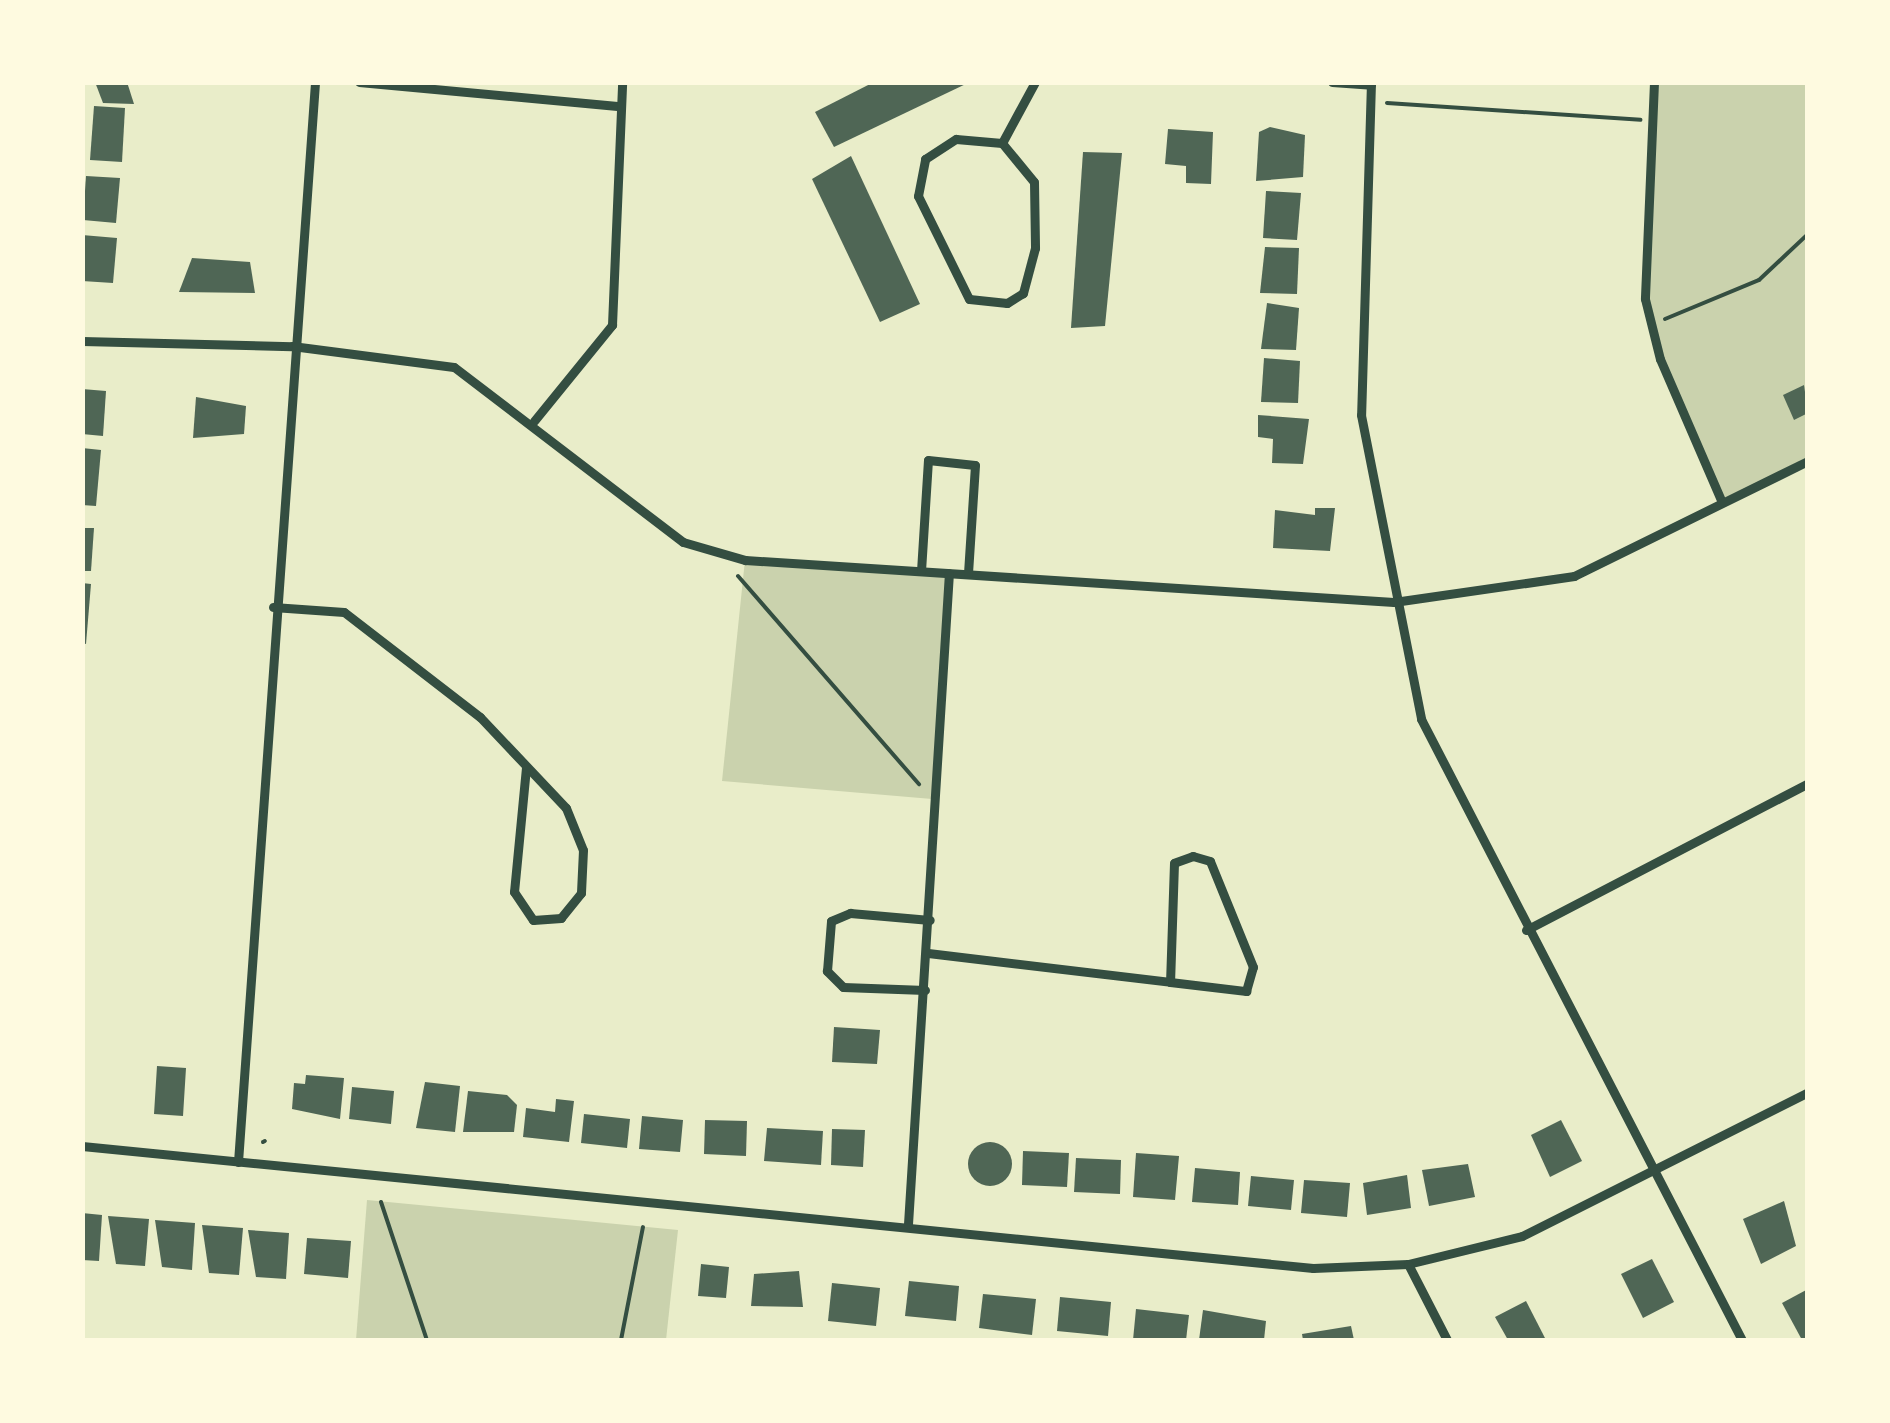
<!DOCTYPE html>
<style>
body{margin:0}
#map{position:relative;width:1890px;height:1423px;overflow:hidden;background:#e9edc9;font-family:"Public Sans",sans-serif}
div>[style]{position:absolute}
.green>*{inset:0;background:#cad2ad}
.building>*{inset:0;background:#4f6655}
.round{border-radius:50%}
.path>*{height:4px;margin:-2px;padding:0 2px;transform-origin:2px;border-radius:2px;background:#344e41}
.minor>*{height:9px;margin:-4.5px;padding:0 4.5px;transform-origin:4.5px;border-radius:4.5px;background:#344e41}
span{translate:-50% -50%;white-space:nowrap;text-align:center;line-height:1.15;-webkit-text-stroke:8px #fefae0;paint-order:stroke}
.frame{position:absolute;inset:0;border:85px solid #fefae0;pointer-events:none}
</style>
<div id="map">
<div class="green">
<div style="clip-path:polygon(1654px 83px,1807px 83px,1807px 461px,1722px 502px,1660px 359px,1645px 299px)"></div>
<div style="clip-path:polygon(745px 560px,949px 573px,932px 799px,722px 781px)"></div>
<div style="clip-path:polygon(367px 1200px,678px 1230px,666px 1340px,356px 1340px)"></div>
</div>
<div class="building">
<div style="clip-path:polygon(95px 82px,127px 82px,134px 104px,103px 103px)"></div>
<div style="clip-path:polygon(874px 82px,970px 82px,834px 147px,815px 112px)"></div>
<div style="clip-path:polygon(94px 106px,125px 108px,122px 162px,90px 160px)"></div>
<div style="clip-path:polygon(1270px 127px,1305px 135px,1303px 177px,1256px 181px,1259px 132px)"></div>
<div style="clip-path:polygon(1168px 129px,1213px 132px,1211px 184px,1186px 183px,1186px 166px,1165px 164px)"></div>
<div style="clip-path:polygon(1083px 152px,1122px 153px,1105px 326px,1071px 328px)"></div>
<div style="clip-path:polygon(851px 156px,920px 304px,880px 322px,812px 179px)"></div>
<div style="clip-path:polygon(86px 176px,120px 178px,116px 223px,83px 220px)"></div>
<div style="clip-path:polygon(1266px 191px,1301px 193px,1297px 240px,1263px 238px)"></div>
<div style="clip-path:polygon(82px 235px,117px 238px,113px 283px,82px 281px)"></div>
<div style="clip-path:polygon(1265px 247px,1299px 248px,1297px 294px,1260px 293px)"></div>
<div style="clip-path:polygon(192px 258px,250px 262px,255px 293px,179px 292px)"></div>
<div style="clip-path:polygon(1267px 303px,1299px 308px,1296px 350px,1261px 349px)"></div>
<div style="clip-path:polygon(1264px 358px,1300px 361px,1298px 403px,1261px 402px)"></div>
<div style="clip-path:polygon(1804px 385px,1808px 413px,1794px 420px,1783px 395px)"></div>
<div style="clip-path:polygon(82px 389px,106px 391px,103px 436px,82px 434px)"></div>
<div style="clip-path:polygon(196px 397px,246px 406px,244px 434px,193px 438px)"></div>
<div style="clip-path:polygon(1258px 415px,1309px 419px,1303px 464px,1272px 463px,1273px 439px,1258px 437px)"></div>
<div style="clip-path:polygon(82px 448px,101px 450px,96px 506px,82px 505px)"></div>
<div style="clip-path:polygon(1315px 508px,1335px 508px,1330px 551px,1273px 548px,1275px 510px,1315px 515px)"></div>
<div style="clip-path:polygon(82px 528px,94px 528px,91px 571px,82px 571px)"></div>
<div style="clip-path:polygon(82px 583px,91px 584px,86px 644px,82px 643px)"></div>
<div style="clip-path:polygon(834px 1027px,880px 1030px,877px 1064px,832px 1062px)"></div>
<div style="clip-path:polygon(157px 1066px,186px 1068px,183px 1116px,154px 1114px)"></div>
<div style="clip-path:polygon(306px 1075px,344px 1078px,340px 1119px,292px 1109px,294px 1083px,305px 1084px)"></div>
<div style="clip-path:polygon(425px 1082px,460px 1086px,455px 1132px,416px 1128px)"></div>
<div style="clip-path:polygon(352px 1087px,394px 1091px,391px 1124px,349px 1119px)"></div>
<div style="clip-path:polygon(468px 1091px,507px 1095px,517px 1105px,514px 1132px,463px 1132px)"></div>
<div style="clip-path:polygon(556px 1099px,574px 1101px,569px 1142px,523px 1137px,526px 1108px,555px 1112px)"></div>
<div style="clip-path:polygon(584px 1114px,630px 1119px,627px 1148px,581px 1143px)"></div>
<div style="clip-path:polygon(642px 1116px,683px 1120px,680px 1152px,639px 1149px)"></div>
<div style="clip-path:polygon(705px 1120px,747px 1121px,746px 1156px,704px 1154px)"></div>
<div style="clip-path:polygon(1561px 1120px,1582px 1161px,1550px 1177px,1531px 1135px)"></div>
<div style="clip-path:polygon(767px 1128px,823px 1131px,821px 1165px,764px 1161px)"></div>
<div style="clip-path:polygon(832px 1129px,865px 1130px,863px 1167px,831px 1165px)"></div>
<div class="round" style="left:968px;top:1142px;width:44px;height:44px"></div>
<div style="clip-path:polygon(1023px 1151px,1069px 1153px,1067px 1187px,1022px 1185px)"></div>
<div style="clip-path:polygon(1136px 1153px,1179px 1156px,1175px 1200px,1133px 1197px)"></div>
<div style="clip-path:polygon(1076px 1158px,1121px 1160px,1120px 1194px,1074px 1192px)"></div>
<div style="clip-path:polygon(1468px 1164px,1475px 1197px,1429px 1206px,1422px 1170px)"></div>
<div style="clip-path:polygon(1195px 1168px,1240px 1172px,1238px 1205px,1192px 1202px)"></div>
<div style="clip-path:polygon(1407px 1175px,1411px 1208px,1367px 1215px,1363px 1183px)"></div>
<div style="clip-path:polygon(1251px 1176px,1294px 1180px,1291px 1210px,1248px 1206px)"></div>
<div style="clip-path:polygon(1304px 1180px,1350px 1183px,1347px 1217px,1301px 1213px)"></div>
<div style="clip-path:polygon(1784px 1201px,1796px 1246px,1761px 1264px,1743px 1219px)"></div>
<div style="clip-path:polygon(82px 1213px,102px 1215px,99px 1261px,82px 1260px)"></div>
<div style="clip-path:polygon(108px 1216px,149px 1219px,145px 1266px,116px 1264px)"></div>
<div style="clip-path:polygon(155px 1220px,195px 1223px,192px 1270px,162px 1267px)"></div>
<div style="clip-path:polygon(202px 1225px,243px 1228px,239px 1275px,209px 1273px)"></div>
<div style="clip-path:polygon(248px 1230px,289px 1233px,286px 1279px,256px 1277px)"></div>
<div style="clip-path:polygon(307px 1238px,351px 1241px,348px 1278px,304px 1274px)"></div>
<div style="clip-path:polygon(1652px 1259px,1674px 1302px,1643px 1318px,1621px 1274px)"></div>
<div style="clip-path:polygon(701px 1264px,729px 1267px,726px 1298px,698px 1296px)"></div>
<div style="clip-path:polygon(799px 1271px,803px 1307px,751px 1306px,754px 1274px)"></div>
<div style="clip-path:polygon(909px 1281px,959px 1286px,956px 1321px,905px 1316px)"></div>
<div style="clip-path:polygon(832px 1283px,880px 1288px,876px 1326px,828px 1321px)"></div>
<div style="clip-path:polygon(1808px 1289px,1808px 1340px,1802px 1340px,1782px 1303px)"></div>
<div style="clip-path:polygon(983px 1294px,1036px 1299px,1032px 1335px,979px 1328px)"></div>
<div style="clip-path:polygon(1060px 1297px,1111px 1302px,1108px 1336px,1057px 1331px)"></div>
<div style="clip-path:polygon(1526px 1301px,1546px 1340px,1508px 1340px,1495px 1317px)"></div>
<div style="clip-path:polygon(1136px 1309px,1189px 1315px,1186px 1340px,1133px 1340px)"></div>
<div style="clip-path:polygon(1203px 1310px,1266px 1321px,1264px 1340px,1199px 1340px)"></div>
<div style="clip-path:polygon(1351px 1326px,1354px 1340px,1303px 1340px,1302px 1334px)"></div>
</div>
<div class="path">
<div style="left:1387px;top:103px;width:254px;rotate:3.8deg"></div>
<div style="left:1665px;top:319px;width:102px;rotate:-22.5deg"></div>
<div style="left:1759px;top:280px;width:67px;rotate:-43.2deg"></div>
<div style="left:738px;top:576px;width:276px;rotate:49deg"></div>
<div style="left:263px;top:1142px;width:2px;rotate:-27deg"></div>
<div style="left:381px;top:1202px;width:145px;rotate:71.6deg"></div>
<div style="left:621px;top:1340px;width:115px;rotate:-79deg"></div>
</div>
<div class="minor">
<div style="left:359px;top:82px;width:262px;rotate:5.3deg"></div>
<div style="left:1332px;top:82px;width:39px;rotate:4deg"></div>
<div style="left:1371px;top:82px;width:333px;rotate:91.7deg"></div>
<div style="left:1361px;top:415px;width:310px;rotate:78.8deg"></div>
<div style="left:1421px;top:719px;width:699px;rotate:62.67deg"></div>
<div style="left:1654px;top:82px;width:217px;rotate:92.4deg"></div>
<div style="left:1645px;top:299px;width:62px;rotate:76deg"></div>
<div style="left:1660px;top:359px;width:156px;rotate:66.6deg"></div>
<div style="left:956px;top:139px;width:46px;rotate:5deg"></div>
<div style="left:1002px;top:143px;width:50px;rotate:50.6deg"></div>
<div style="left:1034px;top:182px;width:66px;rotate:89.1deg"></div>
<div style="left:1035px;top:248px;width:47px;rotate:104.9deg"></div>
<div style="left:1023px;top:293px;width:19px;rotate:148deg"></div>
<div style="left:1007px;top:303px;width:38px;rotate:-174deg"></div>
<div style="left:969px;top:299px;width:115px;rotate:-116.3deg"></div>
<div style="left:918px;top:196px;width:38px;rotate:-79deg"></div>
<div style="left:925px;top:159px;width:37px;rotate:-33deg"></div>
<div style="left:1002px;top:143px;width:69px;rotate:-61.6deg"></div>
<div style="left:82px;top:341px;width:210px;rotate:1.4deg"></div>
<div style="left:292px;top:346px;width:163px;rotate:7.4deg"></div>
<div style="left:454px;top:367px;width:288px;rotate:37.4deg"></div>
<div style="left:683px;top:542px;width:65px;rotate:16.2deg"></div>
<div style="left:745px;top:560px;width:650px;rotate:3.7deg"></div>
<div style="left:1394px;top:602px;width:182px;rotate:-8.2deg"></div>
<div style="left:1574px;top:576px;width:261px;rotate:-26.2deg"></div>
<div style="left:534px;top:421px;width:124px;rotate:-50.9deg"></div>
<div style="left:612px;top:325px;width:243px;rotate:-87.6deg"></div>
<div style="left:921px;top:571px;width:111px;rotate:-86.4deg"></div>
<div style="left:928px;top:460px;width:47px;rotate:6.1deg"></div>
<div style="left:975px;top:465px;width:109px;rotate:93.7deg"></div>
<div style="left:273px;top:607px;width:71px;rotate:4deg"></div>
<div style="left:344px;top:612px;width:172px;rotate:37.7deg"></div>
<div style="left:480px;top:717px;width:125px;rotate:46.6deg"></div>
<div style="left:566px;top:808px;width:45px;rotate:68deg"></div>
<div style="left:583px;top:850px;width:43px;rotate:92.7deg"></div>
<div style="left:581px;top:893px;width:32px;rotate:129deg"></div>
<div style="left:561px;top:918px;width:28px;rotate:176deg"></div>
<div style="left:533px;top:920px;width:34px;rotate:-124deg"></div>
<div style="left:514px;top:892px;width:125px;rotate:-84.5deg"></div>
<div style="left:1526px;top:930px;width:318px;rotate:-27.5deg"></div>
<div style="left:928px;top:953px;width:244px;rotate:6.8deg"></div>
<div style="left:1170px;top:982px;width:77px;rotate:6.8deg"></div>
<div style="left:1246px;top:991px;width:25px;rotate:-74deg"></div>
<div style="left:1253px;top:967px;width:114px;rotate:-112.1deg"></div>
<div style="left:1210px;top:861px;width:18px;rotate:-164deg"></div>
<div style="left:1193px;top:856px;width:20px;rotate:160deg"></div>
<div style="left:1174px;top:863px;width:119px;rotate:91.9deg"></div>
<div style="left:925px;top:990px;width:82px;rotate:-177.9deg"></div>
<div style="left:843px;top:987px;width:23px;rotate:-135deg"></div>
<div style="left:827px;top:971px;width:50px;rotate:-85.4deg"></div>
<div style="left:831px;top:921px;width:21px;rotate:-23deg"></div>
<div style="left:850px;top:913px;width:80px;rotate:5deg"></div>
<div style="left:82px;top:1146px;width:1237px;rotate:5.66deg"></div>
<div style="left:1313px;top:1268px;width:95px;rotate:-2.4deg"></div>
<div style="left:1408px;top:1264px;width:117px;rotate:-13.8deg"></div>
<div style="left:1522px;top:1236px;width:320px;rotate:-26.7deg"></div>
<div style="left:238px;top:1162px;width:1083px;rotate:-85.92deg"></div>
<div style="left:908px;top:1224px;width:652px;rotate:-86.4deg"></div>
<div style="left:1408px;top:1264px;width:85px;rotate:62.8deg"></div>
</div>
<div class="frame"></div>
</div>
